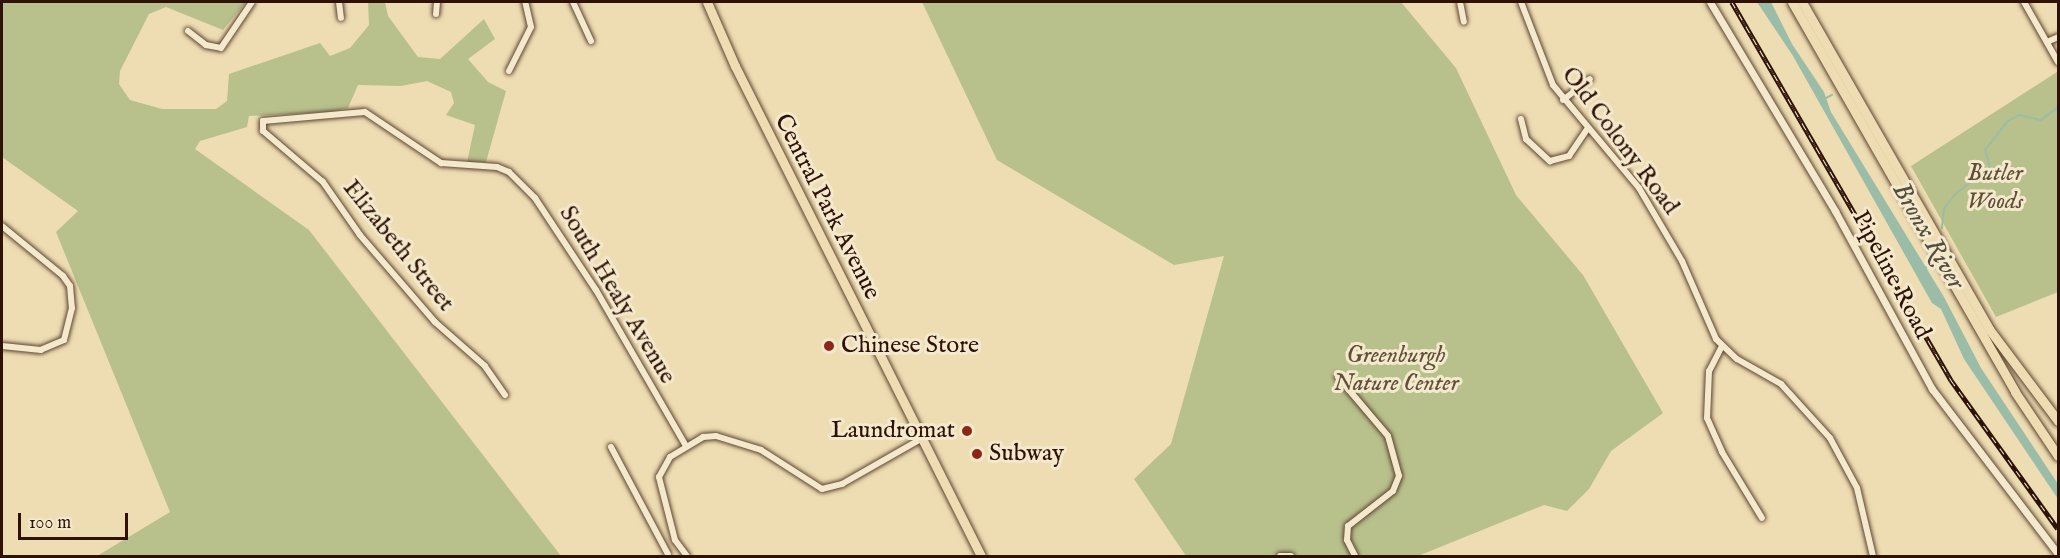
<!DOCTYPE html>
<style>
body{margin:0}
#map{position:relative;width:2060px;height:558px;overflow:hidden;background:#eeddb2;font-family:"IM FELL English",serif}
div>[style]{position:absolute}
.green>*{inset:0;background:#b8c18c}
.water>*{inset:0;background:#9bbda7}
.stream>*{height:2px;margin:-1px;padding:0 1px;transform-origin:1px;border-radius:1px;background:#9bbda7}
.roads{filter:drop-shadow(0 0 2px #5e4532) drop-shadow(0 0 2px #5e4532)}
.minor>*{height:6px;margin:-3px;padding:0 3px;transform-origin:3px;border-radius:3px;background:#f4e9cd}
.tertiary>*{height:7px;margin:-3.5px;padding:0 3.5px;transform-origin:3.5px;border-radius:3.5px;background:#f4e9cd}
.primary>*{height:9px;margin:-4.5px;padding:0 4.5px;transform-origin:4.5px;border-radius:4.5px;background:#eeddb2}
.trunk>*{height:9px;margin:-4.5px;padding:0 4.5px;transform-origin:4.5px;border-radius:4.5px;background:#eeddb2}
.rail>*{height:4.5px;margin-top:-2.25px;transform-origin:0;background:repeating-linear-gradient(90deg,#f4e9cd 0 7px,#2e1207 0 14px);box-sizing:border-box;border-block:2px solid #2e1207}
.dots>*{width:16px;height:16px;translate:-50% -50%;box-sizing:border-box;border:3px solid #f4e9cd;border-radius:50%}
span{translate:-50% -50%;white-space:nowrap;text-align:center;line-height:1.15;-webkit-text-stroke:6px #f4e9cd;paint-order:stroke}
.street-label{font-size:24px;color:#2e1207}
.park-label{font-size:24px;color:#5e4f36;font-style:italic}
.poi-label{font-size:24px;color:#2e1207}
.left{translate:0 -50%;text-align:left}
.right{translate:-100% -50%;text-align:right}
.water-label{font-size:26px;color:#544e3f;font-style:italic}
.frame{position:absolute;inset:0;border:3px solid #2e1207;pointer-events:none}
.scale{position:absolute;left:18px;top:513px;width:110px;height:27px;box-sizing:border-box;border:3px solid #2e1207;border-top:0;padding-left:8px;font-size:18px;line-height:21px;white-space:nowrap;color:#2e1207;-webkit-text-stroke:4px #f4e9cd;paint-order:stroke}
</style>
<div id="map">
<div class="green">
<div style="clip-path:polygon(2px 2px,246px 2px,223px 30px,166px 7px,149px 14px,120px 71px,119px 84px,130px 100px,162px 109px,216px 109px,227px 101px,229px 74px,320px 43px,330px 56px,350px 48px,369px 25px,368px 2px,385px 2px,388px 16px,418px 57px,440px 59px,484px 19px,495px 39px,468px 59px,488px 82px,506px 91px,486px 162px,467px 162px,475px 125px,446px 115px,454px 103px,451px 92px,427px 81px,401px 86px,358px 85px,348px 108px,329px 112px,249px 116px,247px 127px,200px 141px,195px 149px,309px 230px,561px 556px,97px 556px,170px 512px,56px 232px,78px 211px,2px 157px)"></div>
<div style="clip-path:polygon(922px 2px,1401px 2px,1456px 68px,1516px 195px,1583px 275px,1663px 413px,1611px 451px,1589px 489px,1567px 511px,1544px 505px,1418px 556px,1186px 556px,1134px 479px,1171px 444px,1224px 256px,1174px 265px,997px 160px)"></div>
<div style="clip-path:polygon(2057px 72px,2058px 292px,1996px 317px,1911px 166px)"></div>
</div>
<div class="water">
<div style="clip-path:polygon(1757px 2px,1771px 2px,1792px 44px,1824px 92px,1831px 112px,1944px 297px,1981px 368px,2058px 484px,2058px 499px,1964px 359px,1941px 309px,1932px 303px,1793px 56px)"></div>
</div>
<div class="stream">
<div style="left:1824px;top:99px;width:9px;rotate:-27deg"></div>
<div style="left:1942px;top:228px;width:19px;rotate:-84deg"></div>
<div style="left:1944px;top:209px;width:17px;rotate:-54deg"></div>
<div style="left:1954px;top:195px;width:46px;rotate:-37.9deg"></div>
<div style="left:1990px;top:167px;width:18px;rotate:-106deg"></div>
<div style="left:1985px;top:150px;width:37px;rotate:-52deg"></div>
<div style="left:2008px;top:121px;width:13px;rotate:-29deg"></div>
<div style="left:2019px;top:115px;width:23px;rotate:13deg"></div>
<div style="left:2041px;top:120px;width:21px;rotate:-37deg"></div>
<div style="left:1924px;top:272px;width:12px;rotate:-66deg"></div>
</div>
<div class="roads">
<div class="minor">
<div style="left:339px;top:2px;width:16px;rotate:83deg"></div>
<div style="left:573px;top:2px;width:43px;rotate:65.2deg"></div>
<div style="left:1460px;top:2px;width:20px;rotate:79deg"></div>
<div style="left:1521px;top:2px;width:89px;rotate:68.9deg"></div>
<div style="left:1553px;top:85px;width:134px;rotate:50.1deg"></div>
<div style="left:1639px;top:188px;width:85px;rotate:59.5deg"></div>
<div style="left:1682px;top:261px;width:85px;rotate:66.4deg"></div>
<div style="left:1716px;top:339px;width:29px;rotate:44deg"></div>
<div style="left:1737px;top:359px;width:51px;rotate:29.6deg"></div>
<div style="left:1781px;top:384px;width:73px;rotate:47.8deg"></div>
<div style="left:1830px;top:438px;width:57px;rotate:61.6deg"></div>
<div style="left:1857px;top:488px;width:70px;rotate:76.8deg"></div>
<div style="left:2024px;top:2px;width:69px;rotate:60.5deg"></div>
<div style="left:436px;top:14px;width:12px;rotate:-85deg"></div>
<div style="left:188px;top:31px;width:23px;rotate:38deg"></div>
<div style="left:206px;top:45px;width:15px;rotate:11deg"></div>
<div style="left:221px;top:48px;width:55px;rotate:-56deg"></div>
<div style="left:2047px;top:42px;width:12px;rotate:-24deg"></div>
<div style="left:509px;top:71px;width:49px;rotate:-63.4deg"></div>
<div style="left:531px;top:27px;width:26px;rotate:-103deg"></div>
<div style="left:1563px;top:100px;width:34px;rotate:-38deg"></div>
<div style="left:1521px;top:119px;width:21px;rotate:76deg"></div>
<div style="left:1526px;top:139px;width:33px;rotate:43deg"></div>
<div style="left:1550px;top:161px;width:20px;rotate:-15deg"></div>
<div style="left:1569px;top:156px;width:32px;rotate:-56deg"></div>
<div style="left:2px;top:226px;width:79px;rotate:39.3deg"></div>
<div style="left:63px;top:276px;width:12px;rotate:55deg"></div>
<div style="left:70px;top:286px;width:22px;rotate:85deg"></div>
<div style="left:72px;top:308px;width:33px;rotate:104deg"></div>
<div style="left:64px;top:340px;width:25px;rotate:157deg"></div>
<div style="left:41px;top:350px;width:39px;rotate:-174deg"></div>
<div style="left:1722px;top:346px;width:28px;rotate:117deg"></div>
<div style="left:1709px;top:371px;width:47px;rotate:92.4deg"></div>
<div style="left:1707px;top:418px;width:37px;rotate:66deg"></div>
<div style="left:1722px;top:452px;width:77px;rotate:58.8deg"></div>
<div style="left:1338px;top:377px;width:77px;rotate:49.7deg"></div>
<div style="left:1388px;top:436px;width:41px;rotate:74.6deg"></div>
<div style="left:1399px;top:476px;width:16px;rotate:112deg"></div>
<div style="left:1393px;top:491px;width:57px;rotate:142.1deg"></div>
<div style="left:1348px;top:526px;width:14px;rotate:94deg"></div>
<div style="left:1347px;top:540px;width:18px;rotate:63deg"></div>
<div style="left:505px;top:395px;width:35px;rotate:-125deg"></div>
<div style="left:485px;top:366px;width:67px;rotate:-138.7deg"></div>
<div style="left:435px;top:322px;width:115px;rotate:-130.8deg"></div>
<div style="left:360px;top:235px;width:65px;rotate:-124.9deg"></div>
<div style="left:323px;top:182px;width:79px;rotate:-139.6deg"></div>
<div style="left:263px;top:131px;width:10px;rotate:-90deg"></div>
<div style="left:263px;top:121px;width:102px;rotate:-5deg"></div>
<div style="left:365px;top:112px;width:92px;rotate:33.9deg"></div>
<div style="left:441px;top:163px;width:56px;rotate:4.1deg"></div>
<div style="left:497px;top:167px;width:13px;rotate:23deg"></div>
<div style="left:509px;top:172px;width:37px;rotate:45deg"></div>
<div style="left:535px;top:198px;width:110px;rotate:56.5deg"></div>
<div style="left:596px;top:290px;width:180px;rotate:60deg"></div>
<div style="left:611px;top:447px;width:121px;rotate:62deg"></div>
<div style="left:687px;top:556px;width:20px;rotate:-127deg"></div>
<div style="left:675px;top:540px;width:65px;rotate:-104.3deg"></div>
<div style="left:659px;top:477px;width:23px;rotate:-61deg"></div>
<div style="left:670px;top:457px;width:39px;rotate:-31deg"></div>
<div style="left:703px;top:437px;width:13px;rotate:-4deg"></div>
<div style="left:716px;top:436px;width:47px;rotate:17.3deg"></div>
<div style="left:761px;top:450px;width:72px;rotate:32.6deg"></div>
<div style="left:822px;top:489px;width:21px;rotate:-14deg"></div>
<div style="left:842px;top:484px;width:91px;rotate:-29.7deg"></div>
<div style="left:1280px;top:556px;width:11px"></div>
</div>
<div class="tertiary">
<div style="left:1710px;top:2px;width:244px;rotate:59.1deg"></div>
<div style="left:1835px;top:211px;width:203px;rotate:61.4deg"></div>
<div style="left:1932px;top:389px;width:208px;rotate:52.6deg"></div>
</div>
<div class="primary">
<div style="left:707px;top:2px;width:70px;rotate:66.4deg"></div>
<div style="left:735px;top:66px;width:548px;rotate:63.34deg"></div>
</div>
<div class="trunk">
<div style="left:1792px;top:2px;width:449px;rotate:60.2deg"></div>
<div style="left:2015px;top:392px;width:77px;rotate:56.1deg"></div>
<div style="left:1802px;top:2px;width:377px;rotate:60.2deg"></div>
<div style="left:1989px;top:329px;width:115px;rotate:53.1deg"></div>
</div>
</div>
<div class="rail">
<div style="left:1732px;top:2px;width:437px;rotate:59.9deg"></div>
<div style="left:1951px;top:380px;width:183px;rotate:54.3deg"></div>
</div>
<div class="dots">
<div style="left:829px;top:346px;background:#8f2418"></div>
<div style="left:967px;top:431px;background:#8f2418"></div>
<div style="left:977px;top:454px;background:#8f2418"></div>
</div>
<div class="street-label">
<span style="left:1620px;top:141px;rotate:53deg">Old Colony Road</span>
<span style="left:827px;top:207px;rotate:63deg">Central Park Avenue</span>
<span style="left:398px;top:246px;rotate:51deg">Elizabeth Street</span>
<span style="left:1891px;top:275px;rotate:62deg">Pipeline Road</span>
<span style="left:617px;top:295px;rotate:59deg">South Healy Avenue</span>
</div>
<div class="park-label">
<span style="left:1995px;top:188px">Butler<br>Woods</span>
<span style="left:1396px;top:370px">Greenburgh<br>Nature Center</span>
</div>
<div class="poi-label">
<span class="left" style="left:841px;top:346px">Chinese Store</span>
<span class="right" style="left:955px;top:431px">Laundromat</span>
<span class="left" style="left:989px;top:454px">Subway</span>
</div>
<div class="water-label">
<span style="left:1928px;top:236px;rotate:60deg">Bronx River</span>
</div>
<div class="frame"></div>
<div class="scale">100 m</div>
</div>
